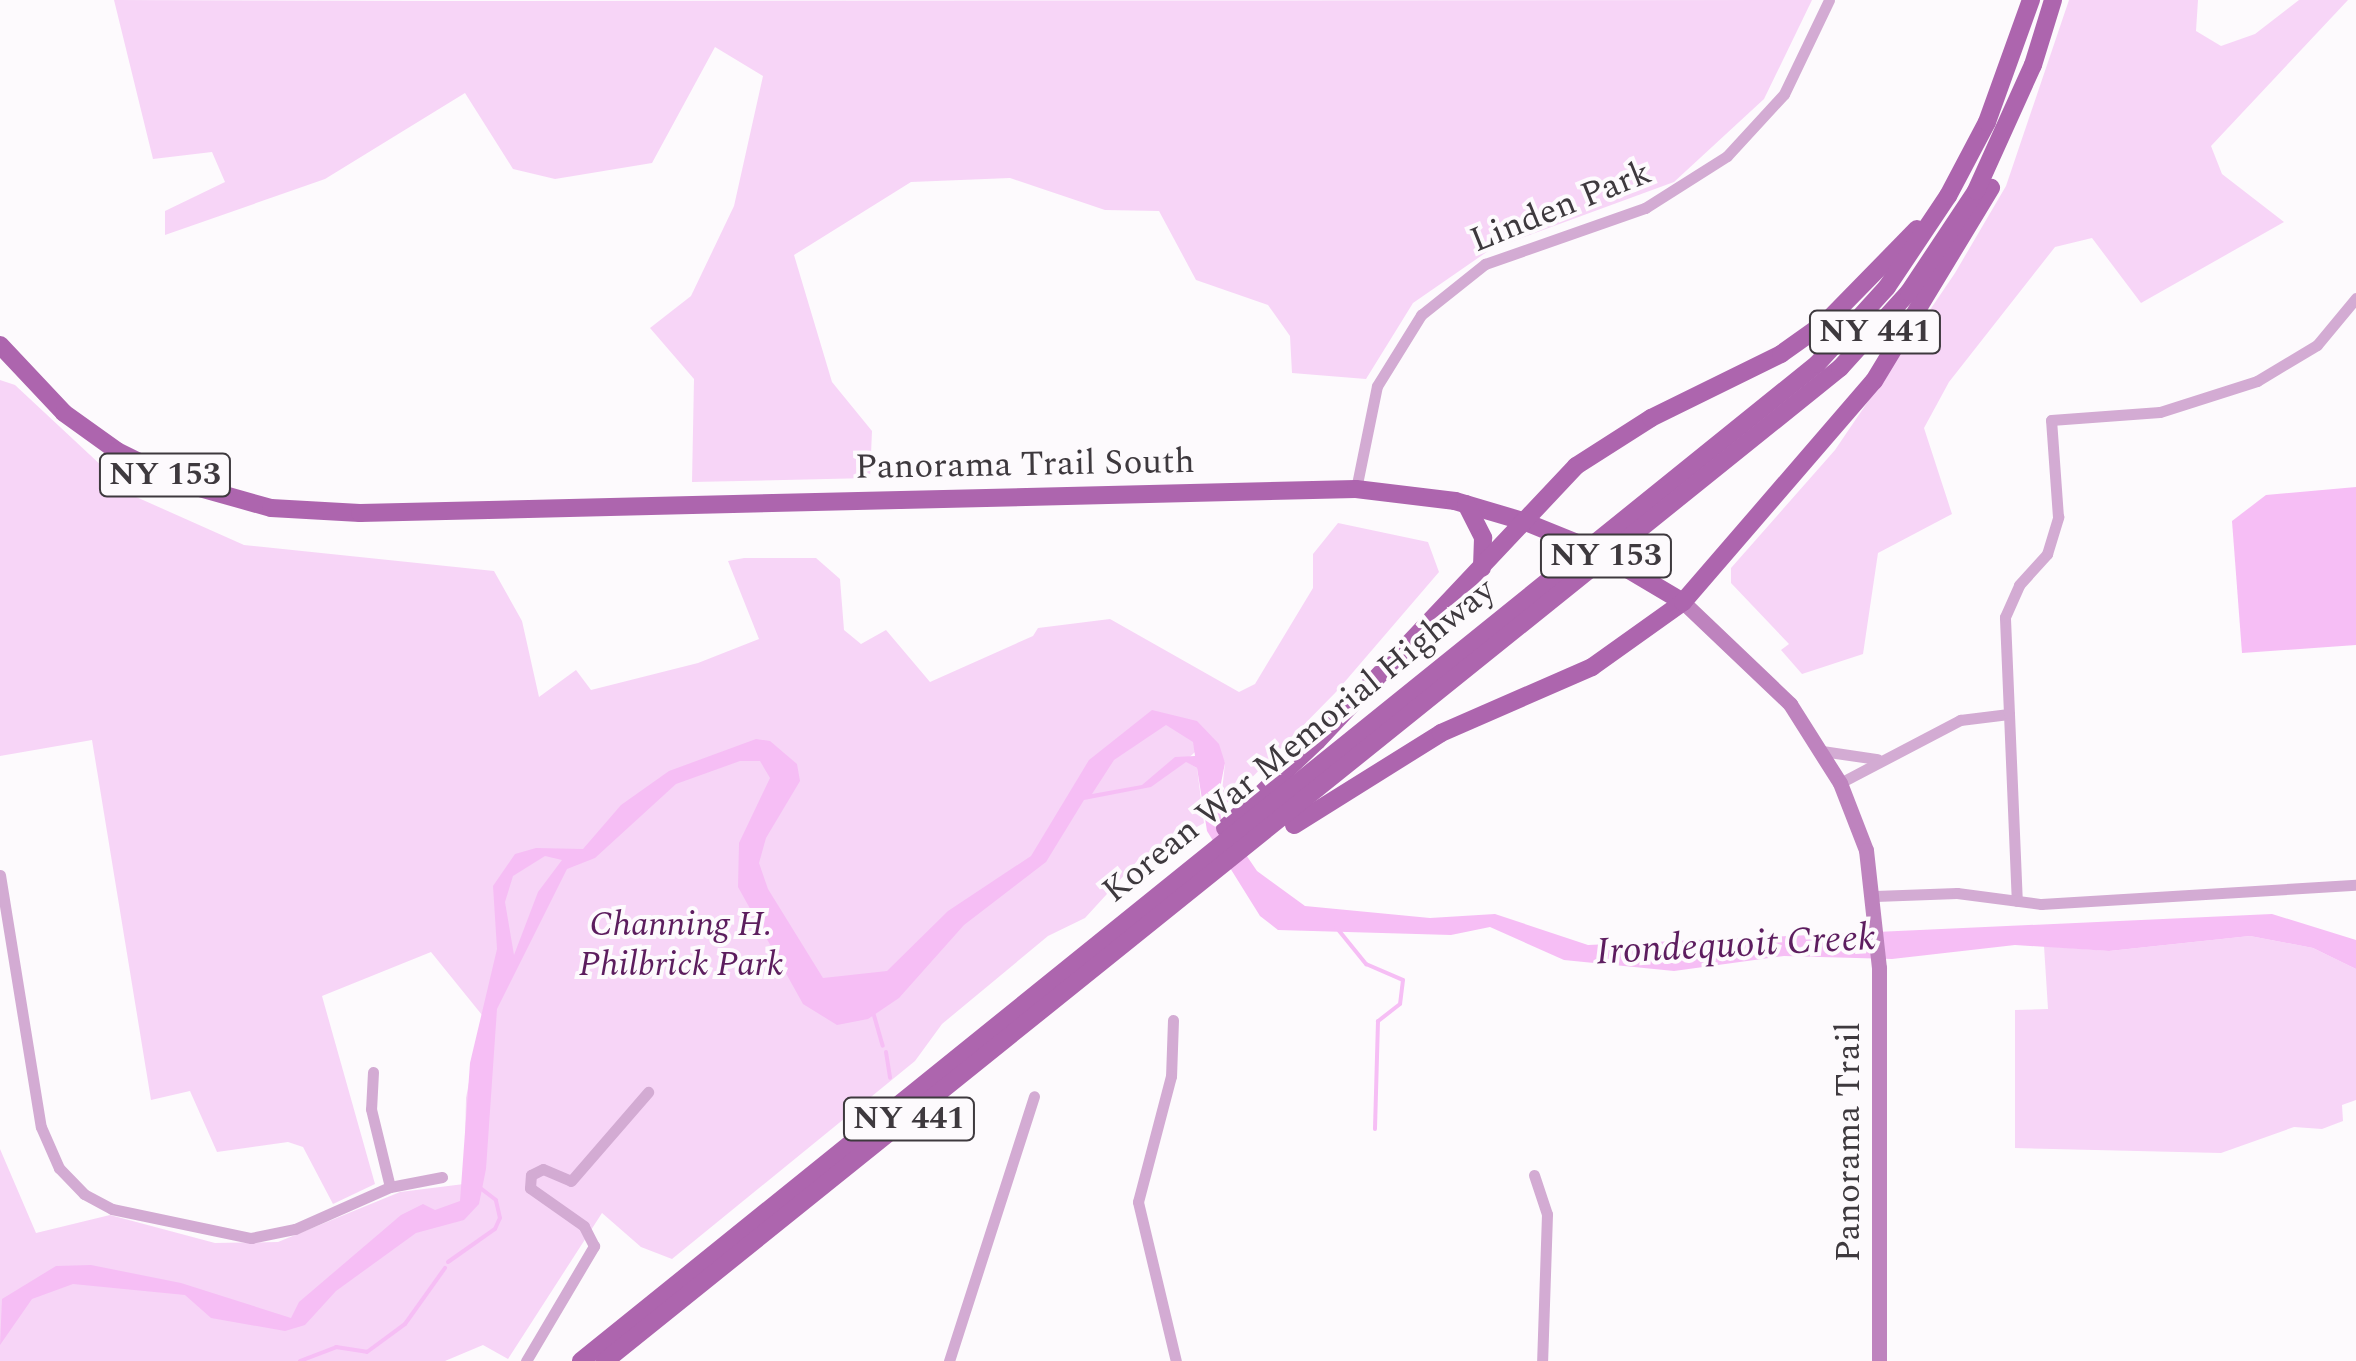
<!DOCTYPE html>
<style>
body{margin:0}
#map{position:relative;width:2356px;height:1361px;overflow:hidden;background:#fdfafd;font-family:Spectral,serif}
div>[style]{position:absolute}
.green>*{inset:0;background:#f7d5f7}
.water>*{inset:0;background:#f6bef5}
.stream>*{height:4px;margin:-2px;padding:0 2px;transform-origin:2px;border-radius:2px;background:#f6bef5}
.minor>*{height:11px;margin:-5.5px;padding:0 5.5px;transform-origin:5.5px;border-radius:5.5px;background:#d3abd3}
.secondary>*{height:15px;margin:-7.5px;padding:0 7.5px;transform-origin:7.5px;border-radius:7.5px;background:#be83be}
.primary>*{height:18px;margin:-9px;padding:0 9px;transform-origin:9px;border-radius:9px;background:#ad65ae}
span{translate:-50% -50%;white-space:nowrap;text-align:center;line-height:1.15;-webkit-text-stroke:8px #fdfafd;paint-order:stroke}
.shield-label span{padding:2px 8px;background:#fdfafd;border:2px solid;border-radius:8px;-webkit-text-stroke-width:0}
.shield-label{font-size:32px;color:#3e393e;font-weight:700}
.street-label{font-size:35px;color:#3e393e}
.park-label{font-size:35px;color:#5c1d5e;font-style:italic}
.water-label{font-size:38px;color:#5d1d5f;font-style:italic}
</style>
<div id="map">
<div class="green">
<div style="clip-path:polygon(114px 0,442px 1px,1812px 0,1764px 99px,1674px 182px,1491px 249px,1413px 303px,1366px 379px,1292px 373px,1290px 336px,1268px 305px,1196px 280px,1159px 211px,1105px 210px,1010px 178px,911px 182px,794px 255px,832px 382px,872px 431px,870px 478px,692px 482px,694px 379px,650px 328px,691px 296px,734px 206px,763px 76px,715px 47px,652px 163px,555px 179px,513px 169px,465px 93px,325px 179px,165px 235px,165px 211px,225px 182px,212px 152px,153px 159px)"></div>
<div style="clip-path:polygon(2069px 0,2198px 0,2196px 31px,2221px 46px,2255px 34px,2299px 0,2348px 0,2211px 146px,2222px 174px,2284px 222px,2141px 303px,2092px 238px,2055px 247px,1949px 382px,1924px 428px,1952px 514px,1878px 553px,1863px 654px,1802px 674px,1781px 650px,1789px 644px,1731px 583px,1731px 568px,1835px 450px,1955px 273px,2006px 186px)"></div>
<div style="clip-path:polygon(0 380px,15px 385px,134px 496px,244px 545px,494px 571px,522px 621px,539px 697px,576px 670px,591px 690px,698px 663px,759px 639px,728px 561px,744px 558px,816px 558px,840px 579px,844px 630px,861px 644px,886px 630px,930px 682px,1033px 636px,1038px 628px,1110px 619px,1239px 692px,1255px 684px,1313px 588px,1313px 554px,1338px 523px,1428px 542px,1439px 572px,1336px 692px,1220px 810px,1225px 763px,1212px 737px,1185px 761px,1197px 768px,1204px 823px,1139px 859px,1085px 918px,1048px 936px,942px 1024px,915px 1061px,672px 1259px,641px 1247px,602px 1213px,508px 1359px,483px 1345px,445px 1361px,0 1361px,0 1149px,36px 1233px,110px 1215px,215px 1243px,278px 1242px,400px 1192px,464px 1184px,466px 1098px,482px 1015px,431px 952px,322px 996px,375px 1184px,333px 1204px,303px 1147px,288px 1142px,217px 1152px,190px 1091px,151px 1100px,92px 740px,0 756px)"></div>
<div style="clip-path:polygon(2250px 936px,2313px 948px,2356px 969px,2356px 1100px,2342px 1105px,2343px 1121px,2322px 1129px,2294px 1127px,2221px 1153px,2015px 1148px,2015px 1010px,2048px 1009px,2044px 946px,2109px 951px)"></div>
</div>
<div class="water">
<div style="clip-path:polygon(2356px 487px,2356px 645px,2242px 653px,2232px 521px,2266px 495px)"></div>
<div style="clip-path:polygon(evenodd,1152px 710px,1197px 721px,1219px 744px,1225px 763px,1218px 798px,1221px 818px,1257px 871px,1305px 906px,1430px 918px,1495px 914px,1588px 945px,2272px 914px,2356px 940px,2356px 969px,2313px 948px,2250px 936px,2109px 951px,2015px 945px,1892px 959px,1784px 956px,1674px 971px,1564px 960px,1490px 927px,1451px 935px,1278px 930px,1260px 916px,1207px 831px,1197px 768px,1186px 762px,1151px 787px,1084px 800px,1046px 862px,964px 925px,899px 998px,868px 1019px,837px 1025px,803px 1004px,738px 887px,739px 843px,770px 778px,760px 761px,740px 761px,676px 784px,595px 858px,567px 869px,497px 1009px,486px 1169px,479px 1204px,464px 1220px,416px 1233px,336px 1291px,305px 1325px,285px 1331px,211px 1318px,185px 1295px,73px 1284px,32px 1299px,0 1345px,2px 1299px,56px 1266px,91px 1265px,181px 1283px,291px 1318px,299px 1302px,401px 1215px,423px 1204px,435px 1210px,460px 1201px,470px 1063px,497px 949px,493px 886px,515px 854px,536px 848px,583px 849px,621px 805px,669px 771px,756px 739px,770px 741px,797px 764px,800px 781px,766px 838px,759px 863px,768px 889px,823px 978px,887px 971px,948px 911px,1031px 856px,1089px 760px,1152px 710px,1166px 725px,1193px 742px,1195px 756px,1175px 757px,1142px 785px,1092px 794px,1114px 760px,1166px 725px,1152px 710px,545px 856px,562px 860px,538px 892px,514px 955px,505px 902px,513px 876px,545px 856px)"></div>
</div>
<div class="stream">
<div style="left:1336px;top:927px;width:48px;rotate:51deg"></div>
<div style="left:1366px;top:964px;width:40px;rotate:23.4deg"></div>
<div style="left:1403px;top:980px;width:24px;rotate:97deg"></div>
<div style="left:1400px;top:1004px;width:28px;rotate:142deg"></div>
<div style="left:1378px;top:1021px;width:108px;rotate:91.6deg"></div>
<div style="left:873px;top:1012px;width:35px;rotate:74deg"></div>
<div style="left:886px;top:1052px;width:26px;rotate:81deg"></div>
<div style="left:448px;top:1262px;width:57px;rotate:-35.1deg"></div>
<div style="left:495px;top:1229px;width:12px;rotate:-66deg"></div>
<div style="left:500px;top:1218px;width:18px;rotate:-103deg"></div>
<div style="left:496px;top:1200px;width:20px;rotate:-143deg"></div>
<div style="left:300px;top:1361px;width:39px;rotate:-21deg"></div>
<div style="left:336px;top:1347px;width:31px;rotate:9deg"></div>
<div style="left:367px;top:1352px;width:47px;rotate:-36.4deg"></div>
<div style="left:405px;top:1324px;width:69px;rotate:-54.5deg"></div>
</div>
<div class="minor">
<div style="left:1356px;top:489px;width:105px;rotate:-78.5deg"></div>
<div style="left:1377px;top:386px;width:84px;rotate:-58.2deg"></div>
<div style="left:1421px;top:315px;width:82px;rotate:-38.6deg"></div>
<div style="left:1485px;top:264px;width:170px;rotate:-19.3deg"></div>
<div style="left:1645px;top:208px;width:97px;rotate:-32.4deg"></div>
<div style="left:1727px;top:156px;width:84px;rotate:-47.4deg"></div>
<div style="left:1784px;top:94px;width:104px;rotate:-64.4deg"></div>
<div style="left:2009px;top:714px;width:187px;rotate:87.6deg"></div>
<div style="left:1822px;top:751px;width:56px;rotate:8.3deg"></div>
<div style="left:1840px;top:783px;width:136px;rotate:-27.7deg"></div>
<div style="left:1960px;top:720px;width:49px;rotate:-7deg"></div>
<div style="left:2009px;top:714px;width:97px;rotate:-92.4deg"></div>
<div style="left:2005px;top:617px;width:35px;rotate:-66deg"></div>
<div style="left:2019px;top:585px;width:42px;rotate:-47.9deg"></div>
<div style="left:2047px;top:554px;width:39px;rotate:-73deg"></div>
<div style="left:2058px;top:517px;width:97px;rotate:-94.1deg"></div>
<div style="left:2051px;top:420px;width:109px;rotate:-4.2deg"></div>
<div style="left:2160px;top:412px;width:102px;rotate:-17.7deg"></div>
<div style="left:2257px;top:381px;width:70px;rotate:-31deg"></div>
<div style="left:2317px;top:345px;width:61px;rotate:-50.3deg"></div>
<div style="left:0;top:875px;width:255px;rotate:80.8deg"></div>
<div style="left:41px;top:1127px;width:45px;rotate:66.3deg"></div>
<div style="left:59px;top:1168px;width:36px;rotate:46deg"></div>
<div style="left:84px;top:1194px;width:32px;rotate:28deg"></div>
<div style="left:112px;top:1209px;width:142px;rotate:11.8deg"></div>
<div style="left:251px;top:1238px;width:45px;rotate:-11.6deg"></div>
<div style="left:295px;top:1229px;width:104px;rotate:-23.9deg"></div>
<div style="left:390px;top:1187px;width:53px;rotate:-10.9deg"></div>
<div style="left:1875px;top:896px;width:82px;rotate:-2.1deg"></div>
<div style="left:1957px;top:893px;width:85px;rotate:7.5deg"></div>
<div style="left:2041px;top:904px;width:316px;rotate:-3.5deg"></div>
<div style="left:1173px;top:1020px;width:56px;rotate:92deg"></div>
<div style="left:1171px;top:1076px;width:130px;rotate:104.7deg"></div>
<div style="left:1138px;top:1202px;width:163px;rotate:76.6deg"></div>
<div style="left:373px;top:1072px;width:37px;rotate:93deg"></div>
<div style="left:371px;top:1109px;width:80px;rotate:76.3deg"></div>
<div style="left:1534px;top:1175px;width:41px;rotate:71.6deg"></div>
<div style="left:1547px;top:1214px;width:147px;rotate:91.9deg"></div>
<div style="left:526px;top:1361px;width:134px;rotate:-59.4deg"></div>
<div style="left:594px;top:1246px;width:22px;rotate:-117deg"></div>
<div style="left:584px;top:1226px;width:66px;rotate:-144.9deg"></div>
<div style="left:530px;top:1188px;width:13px;rotate:-86deg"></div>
<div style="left:531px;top:1175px;width:13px;rotate:-27deg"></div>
<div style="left:543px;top:1169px;width:30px;rotate:23deg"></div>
<div style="left:571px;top:1181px;width:118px;rotate:-49.1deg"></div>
<div style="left:949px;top:1361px;width:278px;rotate:-72.2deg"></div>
</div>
<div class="secondary">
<div style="left:1683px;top:602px;width:148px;rotate:43.6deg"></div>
<div style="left:1790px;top:704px;width:93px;rotate:57.7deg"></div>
<div style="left:1840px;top:783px;width:72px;rotate:68.8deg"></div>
<div style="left:1866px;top:850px;width:119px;rotate:83.7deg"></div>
<div style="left:1879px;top:968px;width:393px;rotate:90deg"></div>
</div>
<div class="primary">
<div style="left:0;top:345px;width:93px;rotate:46.7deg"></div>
<div style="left:64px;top:413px;width:65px;rotate:35.6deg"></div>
<div style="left:117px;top:451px;width:72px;rotate:26.2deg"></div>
<div style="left:182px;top:483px;width:92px;rotate:15.7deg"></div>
<div style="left:271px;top:508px;width:89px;rotate:3.2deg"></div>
<div style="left:360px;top:513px;width:996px;rotate:-1.38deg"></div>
<div style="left:1356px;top:489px;width:100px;rotate:6.9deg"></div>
<div style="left:1455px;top:501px;width:71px;rotate:16.4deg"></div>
<div style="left:1523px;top:521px;width:80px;rotate:22.1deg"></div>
<div style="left:1597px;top:551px;width:100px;rotate:30.7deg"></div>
<div style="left:1466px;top:504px;width:38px;rotate:63deg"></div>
<div style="left:1483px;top:538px;width:30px;rotate:92deg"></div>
<div style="left:1294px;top:825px;width:173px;rotate:-32deg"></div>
<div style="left:1441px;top:733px;width:165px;rotate:-23.6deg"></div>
<div style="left:1592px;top:667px;width:112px;rotate:-35.5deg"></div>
<div style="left:1683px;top:602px;width:292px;rotate:-49.2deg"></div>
<div style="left:1874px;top:381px;width:226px;rotate:-58.8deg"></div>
<div style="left:1225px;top:828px;width:127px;rotate:-43.4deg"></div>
<div style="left:1317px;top:741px;width:378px;rotate:-46.7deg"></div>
<div style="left:1576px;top:466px;width:89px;rotate:-32.6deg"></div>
<div style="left:1651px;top:418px;width:145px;rotate:-26.2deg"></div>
<div style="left:1781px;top:354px;width:55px;rotate:-35.4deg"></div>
<div style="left:1826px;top:322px;width:130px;rotate:-45.6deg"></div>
<div style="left:581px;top:1361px;width:1588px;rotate:-38.89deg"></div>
<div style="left:1817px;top:364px;width:104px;rotate:-47.7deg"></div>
<div style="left:1887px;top:287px;width:110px;rotate:-56.2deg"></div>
<div style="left:1948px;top:196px;width:84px;rotate:-62.2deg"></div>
<div style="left:1987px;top:122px;width:130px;rotate:-70.2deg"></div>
<div style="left:605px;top:1361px;width:1585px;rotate:-38.8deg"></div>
<div style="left:1840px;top:368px;width:103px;rotate:-47.8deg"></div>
<div style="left:1909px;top:292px;width:121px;rotate:-56.4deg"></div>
<div style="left:1976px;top:191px;width:138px;rotate:-65.7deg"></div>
<div style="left:2033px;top:65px;width:68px;rotate:-72.9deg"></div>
</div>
<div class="shield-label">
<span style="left:1875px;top:332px">NY 441</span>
<span style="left:165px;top:475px">NY 153</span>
<span style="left:1606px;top:556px">NY 153</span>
<span style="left:909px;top:1119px">NY 441</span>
</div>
<div class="street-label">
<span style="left:1561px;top:207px;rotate:-22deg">Linden Park</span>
<span style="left:1025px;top:465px;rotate:-1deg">Panorama Trail South</span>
<span style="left:1299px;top:741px;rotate:-39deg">Korean War Memorial Highway</span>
<span style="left:1849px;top:1142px;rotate:-90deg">Panorama Trail</span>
</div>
<div class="park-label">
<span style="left:681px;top:945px">Channing H.<br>Philbrick Park</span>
</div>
<div class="water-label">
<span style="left:1736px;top:946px;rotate:-3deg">Irondequoit Creek</span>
</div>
</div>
